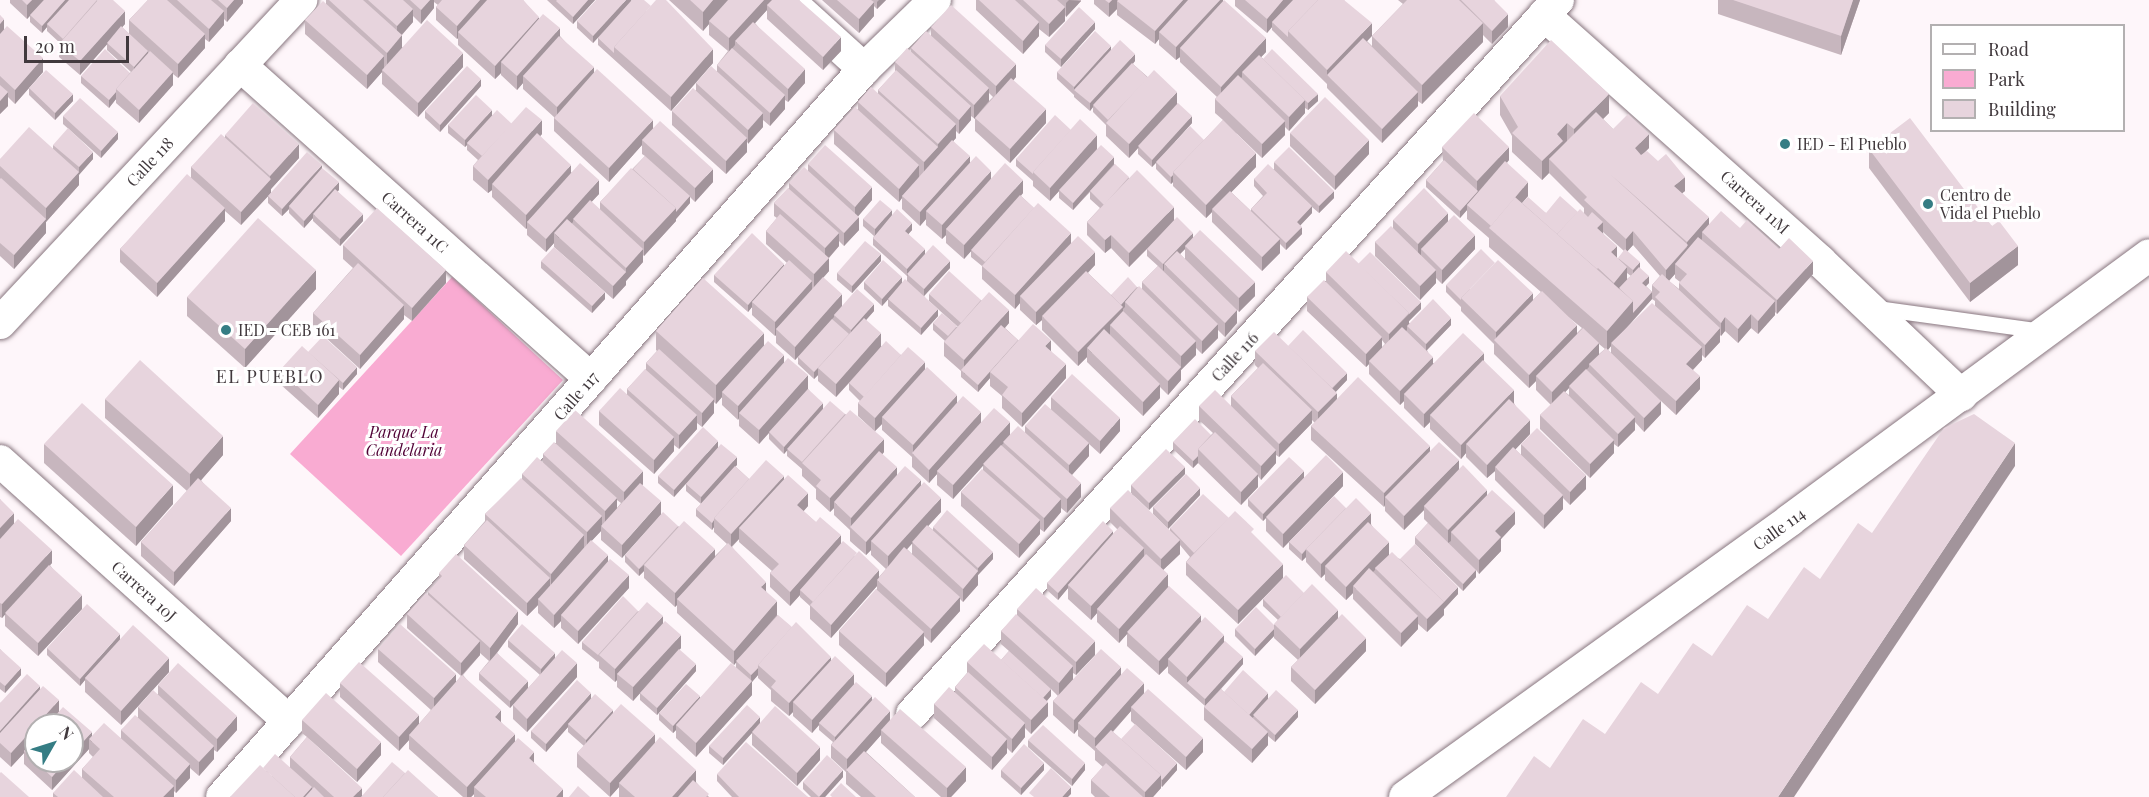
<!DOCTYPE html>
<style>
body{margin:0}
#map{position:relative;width:2149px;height:797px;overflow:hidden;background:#fef6fa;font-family:"Playfair Display",serif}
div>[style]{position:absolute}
.green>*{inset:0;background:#f9abd2}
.roads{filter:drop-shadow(0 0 2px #88767f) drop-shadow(0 0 2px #88767f)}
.service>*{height:15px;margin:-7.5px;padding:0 7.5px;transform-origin:7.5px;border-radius:7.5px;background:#fff}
.minor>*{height:32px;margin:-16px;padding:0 16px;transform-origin:16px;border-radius:16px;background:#fff}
.wall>*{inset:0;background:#c7b6be}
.shaded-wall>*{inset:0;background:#a2949b}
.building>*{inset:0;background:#e7d4dd}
.dots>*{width:16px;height:16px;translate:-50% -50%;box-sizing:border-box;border:3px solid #fff;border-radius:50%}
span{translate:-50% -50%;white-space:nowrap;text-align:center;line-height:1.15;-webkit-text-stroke:6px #fff;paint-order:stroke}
.poi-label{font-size:16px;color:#41393d}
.left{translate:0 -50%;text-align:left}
.street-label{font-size:16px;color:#41393d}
.park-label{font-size:16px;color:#510236;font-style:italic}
.neighbourhood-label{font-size:18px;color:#41393d;letter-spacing:1.5px}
.legend{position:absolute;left:1930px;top:24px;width:195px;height:108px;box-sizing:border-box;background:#fff;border:2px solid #b3b0b1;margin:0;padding:8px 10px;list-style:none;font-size:18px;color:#41393d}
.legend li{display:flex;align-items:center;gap:12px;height:30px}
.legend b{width:30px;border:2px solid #b3b0b1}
.north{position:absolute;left:24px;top:713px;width:60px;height:60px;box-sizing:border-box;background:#fff;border:2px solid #b3b0b1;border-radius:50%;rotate:51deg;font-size:16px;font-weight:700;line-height:24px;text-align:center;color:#41393d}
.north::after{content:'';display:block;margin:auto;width:21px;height:27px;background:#357d84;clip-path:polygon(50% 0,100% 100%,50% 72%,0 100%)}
.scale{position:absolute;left:24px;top:36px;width:105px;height:27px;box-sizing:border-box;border:3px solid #41393d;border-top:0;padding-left:8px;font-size:18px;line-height:21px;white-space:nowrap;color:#41393d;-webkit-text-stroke:4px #fff;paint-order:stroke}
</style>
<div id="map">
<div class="green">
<div style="clip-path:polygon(452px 277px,563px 380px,401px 556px,290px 454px)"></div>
</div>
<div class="roads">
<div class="service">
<div style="left:1877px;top:308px;width:168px;rotate:7.9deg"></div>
</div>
<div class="minor">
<div style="left:788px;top:0;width:103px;rotate:42.2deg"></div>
<div style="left:1544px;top:15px;width:370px;rotate:41.7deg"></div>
<div style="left:1820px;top:261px;width:195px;rotate:43.5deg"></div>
<div style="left:240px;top:65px;width:471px;rotate:41.8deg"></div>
<div style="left:0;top:323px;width:442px;rotate:-47deg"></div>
<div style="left:0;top:461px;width:389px;rotate:42deg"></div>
<div style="left:912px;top:714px;width:963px;rotate:-47.86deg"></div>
<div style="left:222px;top:797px;width:971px;rotate:-48.59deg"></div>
<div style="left:864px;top:69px;width:99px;rotate:-44.2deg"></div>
<div style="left:1405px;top:797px;width:474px;rotate:-35.7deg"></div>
<div style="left:1790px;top:520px;width:446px;rotate:-36.4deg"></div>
</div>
</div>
<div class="wall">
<div style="clip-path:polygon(10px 0,97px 0,125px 24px,122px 27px,129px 34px,129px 20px,148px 0,243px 0,243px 3px,227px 22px,224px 19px,224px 25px,209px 42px,205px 39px,205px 48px,178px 78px,173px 74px,173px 85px,139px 123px,116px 103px,116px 99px,109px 108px,81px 83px,81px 76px,130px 73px,131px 72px,107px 50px,107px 44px,80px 75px,59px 57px,60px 43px,47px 31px,47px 27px,42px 33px,30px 22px,30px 16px,27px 19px,10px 3px)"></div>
<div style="clip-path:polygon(326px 0,523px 0,539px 19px,560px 36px,594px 74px,713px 182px,695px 202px,690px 197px,690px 203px,676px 219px,676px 221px,644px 256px,643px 255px,643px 262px,626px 281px,626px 285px,613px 299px,554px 247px,554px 243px,546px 252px,527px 235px,527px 228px,526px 229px,492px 197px,492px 190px,488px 193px,473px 180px,473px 166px,478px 160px,467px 150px,467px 145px,465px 147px,448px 133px,448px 125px,492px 115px,512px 124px,542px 134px,540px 136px,571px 172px,599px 194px,591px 202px,600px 210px,600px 202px,645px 156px,642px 154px,642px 145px,609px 182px,554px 131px,554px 117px,523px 89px,523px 83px,517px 90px,501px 75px,501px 73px,495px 79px,458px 45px,458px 38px,457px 39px,436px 20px,436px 7px,438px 5px,434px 2px,434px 8px,421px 24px,413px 16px,413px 22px,402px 35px,402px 47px,463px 67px,418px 117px,382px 84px,382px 72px,367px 89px,305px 34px,305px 20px,326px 4px)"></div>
<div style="clip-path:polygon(547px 0,595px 0,573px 24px)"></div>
<div style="clip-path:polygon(631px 0,713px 63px,671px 111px,598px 45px,598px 38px,606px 29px,593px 43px,577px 28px,577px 21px)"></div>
<div style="clip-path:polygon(669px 0,799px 0,841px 51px,823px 70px,767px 19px,767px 10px,755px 23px,805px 83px,788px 102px,785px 100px,785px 109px,770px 126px,763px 120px,763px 127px,747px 143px,747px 152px,726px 174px,672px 125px,672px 111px,696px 90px,696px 83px,717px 71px,717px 65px,728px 51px,709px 35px,709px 24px,703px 31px)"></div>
<div style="clip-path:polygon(822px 0,886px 0,877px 9px,874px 6px,874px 16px,859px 33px)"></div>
<div style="clip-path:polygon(976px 0,1081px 0,1081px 1px,1066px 17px,1065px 15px,1065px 21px,1049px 37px,1039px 29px,1039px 36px,1023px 54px,976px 10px)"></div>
<div style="clip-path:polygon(1094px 0,1223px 0,1223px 2px,1266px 52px,1261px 57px,1318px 101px,1308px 110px,1305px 108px,1305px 113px,1289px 131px,1285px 127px,1285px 135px,1262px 158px,1236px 133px,1256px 167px,1231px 192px,1251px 211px,1251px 209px,1263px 196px,1254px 186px,1254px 179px,1274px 169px,1274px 162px,1334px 198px,1319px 213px,1312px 207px,1312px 213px,1300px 225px,1302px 234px,1286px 250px,1280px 244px,1280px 253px,1262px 271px,1212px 222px,1212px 212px,1206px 218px,1173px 186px,1173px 182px,1171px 184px,1156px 169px,1156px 163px,1152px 167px,1138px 154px,1138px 148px,1129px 158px,1106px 136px,1106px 125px,1093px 112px,1093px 107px,1090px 111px,1074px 97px,1074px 94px,1074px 95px,1057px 79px,1057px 72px,1111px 50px,1135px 61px,1133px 64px,1177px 103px,1192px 123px,1175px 142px,1204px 140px,1223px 120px,1215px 113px,1215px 99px,1217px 97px,1180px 62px,1180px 57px,1176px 60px,1159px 45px,1159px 39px,1155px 44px,1117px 15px,1117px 9px,1109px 17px,1094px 4px)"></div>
<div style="clip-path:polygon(1235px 0,1344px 0,1367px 41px,1372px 46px,1372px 36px,1403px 4px,1398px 0,1494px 0,1508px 27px,1492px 44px,1483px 35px,1483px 42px,1422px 104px,1418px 101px,1418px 106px,1382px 143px,1327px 88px,1327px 84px,1272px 30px,1272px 27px,1267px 33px,1235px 6px)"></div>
<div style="clip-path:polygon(1718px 0,1860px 0,1841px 55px,1718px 14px)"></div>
<div style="clip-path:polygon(0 15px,4px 29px,43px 72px,15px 104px,8px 97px,8px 106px,0 114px)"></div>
<div style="clip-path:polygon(evenodd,931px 27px,1016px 77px,1013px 81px,1046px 123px,1010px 163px,975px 131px,975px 119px,971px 116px,971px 120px,959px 134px,956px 131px,956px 138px,953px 141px,970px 162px,991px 179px,1023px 193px,1021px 196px,1095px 265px,1088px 273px,1111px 295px,1137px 287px,1142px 289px,1142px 282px,1158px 266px,1147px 256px,1147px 249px,1129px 267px,1111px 248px,1105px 253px,1087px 235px,1087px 222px,1100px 208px,1090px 199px,1090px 192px,1073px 210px,1059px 198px,1059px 191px,1050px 201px,1033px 186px,1033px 181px,1016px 166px,1016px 159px,1071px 130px,1097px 149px,1114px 164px,1193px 237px,1255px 296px,1239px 312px,1237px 310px,1237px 323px,1225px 337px,1218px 330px,1218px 338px,1202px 354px,1196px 348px,1196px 355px,1181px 370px,1181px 380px,1168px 395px,1160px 387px,1160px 398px,1143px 416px,1087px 362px,1087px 357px,1078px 366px,1042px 330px,1042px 320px,1036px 325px,1020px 310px,1020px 303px,1015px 309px,982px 279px,982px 266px,971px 257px,971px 251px,964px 259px,946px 243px,946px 235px,942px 239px,926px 225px,926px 219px,920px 226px,902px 209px,902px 198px,899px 202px,834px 144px,834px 130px,858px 109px,858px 102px,878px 94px,878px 90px,895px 72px,895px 62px,911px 52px,911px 48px,931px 36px,931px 27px,989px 93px,993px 97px,989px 101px,989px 93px,931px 27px,1185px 249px,1185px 259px,1180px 254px,1185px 249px)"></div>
<div style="clip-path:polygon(1095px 29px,1061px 67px,1045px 52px,1045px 45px)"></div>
<div style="clip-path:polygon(481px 86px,440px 132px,425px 118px,425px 111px)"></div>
<div style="clip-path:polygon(29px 88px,73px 101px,55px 120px,29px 95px)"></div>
<div style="clip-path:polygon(evenodd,1500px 96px,1609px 113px,1603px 119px,1613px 129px,1649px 148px,1643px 154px,1685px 191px,1682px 193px,1709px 224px,1740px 228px,1779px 249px,1813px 274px,1777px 314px,1775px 312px,1775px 315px,1758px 334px,1751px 328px,1738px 343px,1725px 331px,1721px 336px,1720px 335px,1720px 342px,1705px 358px,1702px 355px,1702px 360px,1693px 370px,1700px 389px,1676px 415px,1661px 401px,1661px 414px,1644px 432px,1635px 422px,1635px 430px,1618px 447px,1614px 444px,1614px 453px,1590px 478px,1540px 429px,1540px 415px,1551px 405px,1536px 390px,1536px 381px,1529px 388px,1494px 354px,1494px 344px,1461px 311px,1461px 307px,1446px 292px,1446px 285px,1533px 300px,1541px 292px,1489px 247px,1489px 238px,1467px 219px,1467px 210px,1460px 218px,1426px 187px,1426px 180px,1443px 161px,1442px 147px,1509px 160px,1507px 163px,1528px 196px,1522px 203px,1546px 213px,1578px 212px,1584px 213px,1584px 208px,1549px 173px,1542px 180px,1512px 152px,1512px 136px,1500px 115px,1500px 96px,1603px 232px,1624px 251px,1618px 259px,1603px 233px,1603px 232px,1500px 96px,1633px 245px,1660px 276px,1652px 285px,1652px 292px,1646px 286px,1649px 283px,1627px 251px,1633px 245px,1500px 96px,1627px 273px,1631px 276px,1627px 279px,1627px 273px,1500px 96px,1675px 274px,1675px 278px,1680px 282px,1679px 283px,1679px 289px,1669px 281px,1675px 274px,1500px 96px,1652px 299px,1655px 301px,1655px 306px,1626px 329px,1652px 299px,1500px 96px,1567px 316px,1582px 328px,1577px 333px,1567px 316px,1500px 96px,1599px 344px,1605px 349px,1599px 354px,1599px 344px,1500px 96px,1611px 346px,1611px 353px,1608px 350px,1611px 346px,1500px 96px,1569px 388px,1569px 395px,1565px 392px,1569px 388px)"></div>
<div style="clip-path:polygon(63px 116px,118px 139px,101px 158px,63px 124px)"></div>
<div style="clip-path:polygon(1290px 133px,1369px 154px,1335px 190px,1290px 146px)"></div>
<div style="clip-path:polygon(225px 135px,299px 158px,271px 189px,271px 193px,241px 225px,225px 211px,225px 221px,157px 297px,120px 262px,120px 249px,191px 177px,191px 167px,225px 137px)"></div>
<div style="clip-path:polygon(53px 145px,93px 159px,79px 174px,79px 185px,46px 222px,46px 233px,14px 269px,0 256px,0 159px,53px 149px)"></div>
<div style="clip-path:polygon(1869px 149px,1992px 226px,2018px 265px,1970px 302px,1869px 168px)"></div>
<div style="clip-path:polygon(evenodd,808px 164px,872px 200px,858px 216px,859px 230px,844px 246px,839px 241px,839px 246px,829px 258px,829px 271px,823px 278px,842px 306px,874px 311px,866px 320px,881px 346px,901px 355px,925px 369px,957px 403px,981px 423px,1010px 435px,1025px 433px,1025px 426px,1051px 409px,1051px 397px,1120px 431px,1100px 454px,1089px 444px,1089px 456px,1072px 475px,1081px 497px,1067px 513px,1061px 508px,1061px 512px,1044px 532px,1040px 529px,1040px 534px,1019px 558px,961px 506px,961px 492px,983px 470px,983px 465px,953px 499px,937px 485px,937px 474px,929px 483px,912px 467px,912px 457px,882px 430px,882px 424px,875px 431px,884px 452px,882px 455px,897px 475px,921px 485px,941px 512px,928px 526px,933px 530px,933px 527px,993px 559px,978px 575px,978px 585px,963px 602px,960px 599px,960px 611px,931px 643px,924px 636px,924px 645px,886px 687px,839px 645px,839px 631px,877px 589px,877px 586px,831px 638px,810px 619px,810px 606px,800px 597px,800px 595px,790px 606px,770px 587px,770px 573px,772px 571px,739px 542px,739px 539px,732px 547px,766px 591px,777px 615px,831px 661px,854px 684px,872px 699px,890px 720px,966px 781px,951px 797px,941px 797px,881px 743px,881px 735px,866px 752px,915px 797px,861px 797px,846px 784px,846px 772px,831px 758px,831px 745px,833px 742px,819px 730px,819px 725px,812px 733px,793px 716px,793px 712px,789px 716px,771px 701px,771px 690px,758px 678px,758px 675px,752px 682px,752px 695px,696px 757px,676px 738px,676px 730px,673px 733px,659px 720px,659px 713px,700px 698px,736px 668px,736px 662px,734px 665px,677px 613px,677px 605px,675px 607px,644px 578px,644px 571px,639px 576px,625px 562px,625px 555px,678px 526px,715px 556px,727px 544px,714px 532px,714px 527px,712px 530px,696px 516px,696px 509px,701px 504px,686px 491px,686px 484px,710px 457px,674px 497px,658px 483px,658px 476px,718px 448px,737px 465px,735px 466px,749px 479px,784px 479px,808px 506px,803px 511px,879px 577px,886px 569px,871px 555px,871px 550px,866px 555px,850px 541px,850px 530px,834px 515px,834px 508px,830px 512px,816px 499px,816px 489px,802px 476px,802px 468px,802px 469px,787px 456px,787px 450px,784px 454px,769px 439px,769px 433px,759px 444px,739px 426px,739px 418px,738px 420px,722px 405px,722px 397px,716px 404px,714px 402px,714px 413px,702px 427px,697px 423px,697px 429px,679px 449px,674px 445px,674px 451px,654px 474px,599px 425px,599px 411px,627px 394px,627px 389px,646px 369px,646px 363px,657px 351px,656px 350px,656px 331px,764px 345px,784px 363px,808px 389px,823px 409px,845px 414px,873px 430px,858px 416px,858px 403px,860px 401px,849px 390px,849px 383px,836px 397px,818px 381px,818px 375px,814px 379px,798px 364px,798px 357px,795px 360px,776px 343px,776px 335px,775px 336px,752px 315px,752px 307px,748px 312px,714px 282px,714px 275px,784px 266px,787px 263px,766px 244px,766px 231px,777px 218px,774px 216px,774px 203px,789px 188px,789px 183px,808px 171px,808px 164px,912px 543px,912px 554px,907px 549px,912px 543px)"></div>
<div style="clip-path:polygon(322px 169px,339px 190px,337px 191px,363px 221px,340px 246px,313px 221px,313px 218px,304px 228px,289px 213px,289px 209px,282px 216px,268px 203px,268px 196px)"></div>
<div style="clip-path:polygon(892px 216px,912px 230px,908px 234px,925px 254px,950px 268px,924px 296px,938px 316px,921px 335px,888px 306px,888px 299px,882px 306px,864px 289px,864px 282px,902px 283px,907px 281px,907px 276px,873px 245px,873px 238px,874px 236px,863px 226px,863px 219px)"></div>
<div style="clip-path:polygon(1393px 220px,1448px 221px,1475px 249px,1442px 284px,1436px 278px,1436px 283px,1420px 300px,1375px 256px,1375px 242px,1393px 228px)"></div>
<div style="clip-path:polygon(343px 245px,446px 283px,412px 321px,404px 315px,404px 319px,360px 369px,313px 326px,313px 313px,353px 268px,343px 259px)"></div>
<div style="clip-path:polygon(541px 261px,605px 299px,592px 313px,541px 268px)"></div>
<div style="clip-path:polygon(881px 261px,852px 293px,837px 280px,837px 273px)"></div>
<div style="clip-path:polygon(evenodd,1358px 264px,1421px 309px,1409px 321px,1409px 323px,1451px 325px,1427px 350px,1433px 363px,1484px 361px,1514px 403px,1530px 434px,1515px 449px,1521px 455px,1521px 444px,1586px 489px,1570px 505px,1563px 498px,1563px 509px,1544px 529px,1495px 480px,1495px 471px,1487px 478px,1466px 457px,1466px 453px,1461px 459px,1430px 429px,1430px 422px,1424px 428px,1404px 408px,1404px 401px,1400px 405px,1369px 374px,1369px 364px,1366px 367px,1307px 311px,1307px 297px,1326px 282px,1326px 272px,1358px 264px,1382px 340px,1385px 344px,1382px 347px,1382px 340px)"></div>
<div style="clip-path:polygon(316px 289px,245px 368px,187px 316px,187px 297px)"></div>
<div style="clip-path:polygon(929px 294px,981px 300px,1009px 323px,1005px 328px,1018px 340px,1051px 351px,1066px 378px,1022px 427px,1002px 408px,1002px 396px,990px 386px,990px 378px,978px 392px,961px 377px,961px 371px,944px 356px,944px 342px,945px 341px,933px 330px,933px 323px,958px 327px,929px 301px)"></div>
<div style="clip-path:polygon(1288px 346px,1347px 380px,1335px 392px,1337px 399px,1430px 451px,1459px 469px,1487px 495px,1515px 524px,1501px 539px,1501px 551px,1479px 574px,1476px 570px,1476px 577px,1463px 591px,1415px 544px,1415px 537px,1428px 523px,1424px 519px,1424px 510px,1404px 530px,1385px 511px,1385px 505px,1384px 507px,1311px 440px,1311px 426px,1315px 423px,1312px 420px,1312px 423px,1279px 457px,1276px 455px,1276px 463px,1261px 480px,1258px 476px,1258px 487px,1241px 505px,1198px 463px,1193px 468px,1173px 449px,1173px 442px,1211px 435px,1213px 433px,1199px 420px,1199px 406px,1231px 406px,1231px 396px,1258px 368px,1255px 365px,1255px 351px)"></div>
<div style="clip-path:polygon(308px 352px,357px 374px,343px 390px,339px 387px,339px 394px,318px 418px,280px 384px,280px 370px)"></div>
<div style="clip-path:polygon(105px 399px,223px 455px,201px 480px,231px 521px,174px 586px,141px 556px,141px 542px,187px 491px,105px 418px)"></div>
<div style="clip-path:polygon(evenodd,556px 431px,643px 484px,622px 558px,601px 540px,601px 531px,591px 541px,629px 588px,578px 644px,561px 628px,561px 621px,554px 628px,538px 613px,538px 605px,527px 616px,464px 559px,464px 545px,485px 521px,485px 514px,522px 479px,522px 474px,543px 463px,543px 454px,556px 443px,556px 431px,617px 500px,621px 503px,617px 508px,617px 500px)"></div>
<div style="clip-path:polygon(44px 444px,173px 504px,136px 546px,44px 463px)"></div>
<div style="clip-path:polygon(1185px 474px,1149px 510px,1131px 493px,1131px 485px)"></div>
<div style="clip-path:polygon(1304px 478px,1343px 486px,1283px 548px,1266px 531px,1266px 518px,1263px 521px,1248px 506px,1248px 499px)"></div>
<div style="clip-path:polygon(1200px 495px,1168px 529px,1153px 514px,1153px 507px)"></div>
<div style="clip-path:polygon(0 499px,14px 523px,52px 563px,50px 565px,82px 609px,38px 656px,5px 626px,5px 614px,2px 618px,0 617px)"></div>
<div style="clip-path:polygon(1110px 508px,1170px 531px,1170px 528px,1229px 518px,1254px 536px,1283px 578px,1238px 624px,1186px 575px,1186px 562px,1190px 557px,1180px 545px,1180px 554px,1163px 570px,1168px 586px,1201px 621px,1224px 641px,1243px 664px,1221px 689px,1224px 692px,1268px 699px,1298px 717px,1275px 742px,1268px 736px,1268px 745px,1252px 763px,1204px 720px,1204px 707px,1205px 706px,1168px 673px,1168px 666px,1159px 675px,1127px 646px,1127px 634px,1119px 643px,1097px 622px,1097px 613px,1091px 620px,1068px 599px,1068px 588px,1058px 600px,1047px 590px,1047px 583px,1113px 534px,1118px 530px,1110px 522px)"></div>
<div style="clip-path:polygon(1346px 508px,1371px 524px,1389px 555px,1400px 559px,1458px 594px,1444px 609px,1444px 615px,1427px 632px,1418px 624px,1418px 629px,1401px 647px,1353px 599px,1353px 593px,1346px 600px,1325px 580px,1325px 574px,1321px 578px,1306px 562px,1306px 557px,1302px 561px,1289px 549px,1289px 542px)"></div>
<div style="clip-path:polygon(439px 573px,518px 624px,497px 653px,528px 688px,510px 708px,479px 680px,479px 673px,489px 661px,480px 653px,480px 655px,463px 675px,501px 722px,515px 741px,563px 797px,474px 797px,474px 794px,471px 797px,463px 797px,409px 749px,409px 740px,399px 751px,340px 697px,340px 683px,419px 724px,431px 710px,378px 662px,378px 649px,456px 682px,461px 676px,407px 628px,407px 614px,428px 595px,428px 592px,439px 579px)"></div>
<div style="clip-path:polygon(1304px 593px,1338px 619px,1366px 651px,1315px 704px,1291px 681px,1291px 667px,1298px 660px,1274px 638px,1274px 636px,1255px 656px,1235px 636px,1235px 629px,1274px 625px,1278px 620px,1263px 606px,1263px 599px)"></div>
<div style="clip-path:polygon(1017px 609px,1095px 655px,1076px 675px,1073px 673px,1073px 679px,1121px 675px,1144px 693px,1203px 752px,1186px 770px,1131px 721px,1131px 711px,1113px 732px,1121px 739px,1177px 770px,1162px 787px,1161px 786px,1161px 788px,1153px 797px,1095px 797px,1091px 793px,1091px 780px,1103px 767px,1095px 760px,1095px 751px,1078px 736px,1078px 729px,1074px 734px,1053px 715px,1053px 701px,1058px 696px,1051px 689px,1051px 696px,1047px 701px,1048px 716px,1031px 734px,1025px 728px,1025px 737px,1012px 753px,1007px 748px,1007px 753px,992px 770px,934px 718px,934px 704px,955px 693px,955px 687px,967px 673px,967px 662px,1001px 660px,1009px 651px,1001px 644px,1001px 631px,1017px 616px)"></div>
<div style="clip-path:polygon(638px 611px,663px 623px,681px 648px,679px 650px,696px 671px,657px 715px,640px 700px,640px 693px,633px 701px,617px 687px,617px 680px,615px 682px,599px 668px,599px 661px,598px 662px,582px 649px,582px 642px)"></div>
<div style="clip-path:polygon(508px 640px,555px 658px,577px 677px,527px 732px,513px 719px,513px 705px,540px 675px,508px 647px)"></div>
<div style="clip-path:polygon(47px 648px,169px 672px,121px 725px,85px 692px,85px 680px,80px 686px,47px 655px)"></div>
<div style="clip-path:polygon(0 649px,21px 675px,5px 693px,0 689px)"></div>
<div style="clip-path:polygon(158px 685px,237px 730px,217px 752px,214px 750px,214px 759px,199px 776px,190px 768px,190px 778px,176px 793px,174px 791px,174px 797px,53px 797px,53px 793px,82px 778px,82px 769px,93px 757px,89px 753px,89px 749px,52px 790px,24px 764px,24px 753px,11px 767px,0 757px,0 703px,40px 689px,59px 711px,92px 736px,121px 738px,121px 730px,138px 717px,138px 707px,158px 694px)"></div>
<div style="clip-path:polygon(591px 698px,655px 743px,696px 782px,709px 797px,619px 797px,619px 787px,610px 797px,577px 767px,577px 753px,584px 746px,568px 732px,568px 727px,546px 752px,531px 738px,531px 731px)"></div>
<div style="clip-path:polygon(302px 720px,381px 755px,357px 782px,308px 738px,362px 796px,405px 773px,438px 797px,230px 797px,290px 767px,290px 757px,307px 737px,302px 733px)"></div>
<div style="clip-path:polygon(760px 723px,820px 760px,797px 786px,752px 745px,752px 733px,723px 765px,709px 753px,709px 746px)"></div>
<div style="clip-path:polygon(1028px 740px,1085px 770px,1072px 786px,1028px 747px)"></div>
<div style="clip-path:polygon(1001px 770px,1044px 770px,1021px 795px,1001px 777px)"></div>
<div style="clip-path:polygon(717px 774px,808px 797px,732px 797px,717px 781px)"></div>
<div style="clip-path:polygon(843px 777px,825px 797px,811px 797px,803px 789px,803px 782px)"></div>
</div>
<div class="shaded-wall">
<div style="clip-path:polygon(32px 0,44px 0,27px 19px,27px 5px)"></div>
<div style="clip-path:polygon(65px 0,72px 0,47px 24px,47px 27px,42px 33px,42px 26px)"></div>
<div style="clip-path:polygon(234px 0,243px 0,243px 3px,227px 22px,227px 8px)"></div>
<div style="clip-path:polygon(430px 0,434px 0,434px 8px,421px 24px,421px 10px)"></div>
<div style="clip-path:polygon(480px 0,493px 0,458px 32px,458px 38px,457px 39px,457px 26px)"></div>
<div style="clip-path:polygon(588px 0,595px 0,573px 24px,573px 17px)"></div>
<div style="clip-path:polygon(626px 0,631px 0,631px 1px,593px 43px,593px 36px)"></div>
<div style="clip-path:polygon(713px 0,731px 0,709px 21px,709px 24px,703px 31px,703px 12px)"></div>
<div style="clip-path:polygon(764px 0,776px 0,767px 5px,767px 10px,737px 43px,735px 41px,735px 45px,729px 52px,729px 38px)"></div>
<div style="clip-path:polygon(879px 0,886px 0,877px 9px,877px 2px)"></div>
<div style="clip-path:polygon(1069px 0,1081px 1px,1066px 17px,1066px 3px)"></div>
<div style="clip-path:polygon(1112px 0,1125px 0,1117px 1px,1117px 9px,1109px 17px,1109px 3px)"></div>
<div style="clip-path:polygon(1183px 0,1195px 0,1159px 32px,1159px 39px,1155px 44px,1155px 31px)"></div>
<div style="clip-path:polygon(1220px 0,1223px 0,1223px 10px,1180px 48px,1180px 57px,1176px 60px,1176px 47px)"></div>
<div style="clip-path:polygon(1283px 0,1295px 0,1272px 22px,1272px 27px,1267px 33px,1267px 19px)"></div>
<div style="clip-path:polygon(1853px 0,1860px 0,1841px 55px,1841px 36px)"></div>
<div style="clip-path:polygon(874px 2px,874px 16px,859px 33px,859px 19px)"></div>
<div style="clip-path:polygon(1065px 7px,1065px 21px,1049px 37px,1049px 24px)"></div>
<div style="clip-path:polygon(413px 9px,413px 22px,397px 40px,397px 26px)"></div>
<div style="clip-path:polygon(125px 11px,125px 24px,80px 75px,80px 61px)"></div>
<div style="clip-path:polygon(224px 11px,224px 25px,209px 42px,209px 29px)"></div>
<div style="clip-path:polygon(1508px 14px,1508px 27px,1492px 44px,1492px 31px)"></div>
<div style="clip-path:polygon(539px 17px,539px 30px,501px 62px,501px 73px,495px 79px,495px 66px)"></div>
<div style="clip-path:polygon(4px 19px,4px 32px,0 37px,0 24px)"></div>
<div style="clip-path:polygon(1039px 22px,1039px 36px,1023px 54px,1023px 41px)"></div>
<div style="clip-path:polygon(1095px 22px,1095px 29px,1061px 67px,1061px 59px)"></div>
<div style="clip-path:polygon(1372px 23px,1372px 36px,1332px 79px,1327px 75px,1327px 70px)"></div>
<div style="clip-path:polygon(1483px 23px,1483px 42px,1422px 104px,1422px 85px)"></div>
<div style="clip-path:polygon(560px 28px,560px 42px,523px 76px,523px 83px,517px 90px,517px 76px)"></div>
<div style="clip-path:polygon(205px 34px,205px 48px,178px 78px,178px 64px)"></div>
<div style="clip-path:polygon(402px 35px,402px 49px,387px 66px,387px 53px)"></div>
<div style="clip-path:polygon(841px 37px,841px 51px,823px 70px,823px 57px)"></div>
<div style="clip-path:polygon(1266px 38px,1266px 52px,1245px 74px,1242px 72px,1242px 77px,1221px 100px,1221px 87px)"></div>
<div style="clip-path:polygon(1111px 46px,1111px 53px,1074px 90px,1074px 95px,1074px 87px)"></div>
<div style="clip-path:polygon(713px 49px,713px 63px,671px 111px,671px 97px)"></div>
<div style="clip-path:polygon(148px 51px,148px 58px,134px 74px,134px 67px)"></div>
<div style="clip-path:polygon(463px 53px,463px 67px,418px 117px,418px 103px)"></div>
<div style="clip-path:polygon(1135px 54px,1135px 61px,1094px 106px,1093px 105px,1093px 107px,1090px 111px,1090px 103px)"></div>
<div style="clip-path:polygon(384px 56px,384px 70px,382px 70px,382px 72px,367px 89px,367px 75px)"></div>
<div style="clip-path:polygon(43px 58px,43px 72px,15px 104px,15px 90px)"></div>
<div style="clip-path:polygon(1016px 64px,1016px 77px,996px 100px,996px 86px)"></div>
<div style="clip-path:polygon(594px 67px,594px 81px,557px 120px,557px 107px)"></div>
<div style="clip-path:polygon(805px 69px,805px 83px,788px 102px,788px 89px)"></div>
<div style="clip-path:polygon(173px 72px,173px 85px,139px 123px,139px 110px)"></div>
<div style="clip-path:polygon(481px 79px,481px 86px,440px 132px,440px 125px)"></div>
<div style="clip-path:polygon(989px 88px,989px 101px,974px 119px,974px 105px)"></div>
<div style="clip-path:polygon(8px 92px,8px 106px,0 114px,0 101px)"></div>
<div style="clip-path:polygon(116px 92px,116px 99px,109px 108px,109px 100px)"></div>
<div style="clip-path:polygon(1177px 92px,1177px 105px,1129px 158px,1129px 144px)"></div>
<div style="clip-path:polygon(1418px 92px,1418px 106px,1382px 143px,1382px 129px)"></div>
<div style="clip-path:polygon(73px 94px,73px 101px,55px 120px,55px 113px)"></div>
<div style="clip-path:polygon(1318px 94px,1318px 101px,1308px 110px,1308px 103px)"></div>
<div style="clip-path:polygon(1609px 94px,1609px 113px,1574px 148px,1574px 129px)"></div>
<div style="clip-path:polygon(785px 95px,785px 109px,770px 126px,770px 113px)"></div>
<div style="clip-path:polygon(1305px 100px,1305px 113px,1289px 131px,1289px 117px)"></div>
<div style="clip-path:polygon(971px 106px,971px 120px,959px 134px,959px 120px)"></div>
<div style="clip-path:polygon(1046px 109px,1046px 123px,1010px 163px,1010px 149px)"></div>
<div style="clip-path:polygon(492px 110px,492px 117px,467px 143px,467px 145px,465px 147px,465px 140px)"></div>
<div style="clip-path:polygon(763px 113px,763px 127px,748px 144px,748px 130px)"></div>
<div style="clip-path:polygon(1192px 116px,1192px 123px,1152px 167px,1152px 160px)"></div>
<div style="clip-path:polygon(542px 120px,542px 134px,495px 186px,492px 184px,492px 190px,488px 193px,488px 180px)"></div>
<div style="clip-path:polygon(653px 120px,653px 133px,642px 140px,642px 145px,609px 182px,609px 168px)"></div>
<div style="clip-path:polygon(1285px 121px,1285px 135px,1262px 158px,1262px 144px)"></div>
<div style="clip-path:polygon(1567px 123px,1567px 142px,1549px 159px,1549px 173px,1542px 180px,1542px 161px,1557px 134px)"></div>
<div style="clip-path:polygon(956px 124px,956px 138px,938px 158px,924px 176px,924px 162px,938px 147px,938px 144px)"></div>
<div style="clip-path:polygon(118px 132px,118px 139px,101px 158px,101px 151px)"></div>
<div style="clip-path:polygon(1649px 134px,1649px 148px,1635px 162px,1635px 148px)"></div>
<div style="clip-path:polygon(1097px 135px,1097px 149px,1050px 201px,1050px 188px)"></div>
<div style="clip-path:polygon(747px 138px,747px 152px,726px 174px,726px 161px)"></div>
<div style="clip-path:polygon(1369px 140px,1369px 154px,1335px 190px,1335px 176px)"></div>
<div style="clip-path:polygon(299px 144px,299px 158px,271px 189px,271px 193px,241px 225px,241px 212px,270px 180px,270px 176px)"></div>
<div style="clip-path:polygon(1509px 147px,1509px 160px,1467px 205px,1467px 210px,1460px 218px,1460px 211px,1477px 192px,1477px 181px)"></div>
<div style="clip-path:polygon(93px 152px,93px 159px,79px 175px,79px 167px)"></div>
<div style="clip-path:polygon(1256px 153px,1256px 167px,1214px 210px,1212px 209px,1212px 212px,1206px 218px,1206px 205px)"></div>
<div style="clip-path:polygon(970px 156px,970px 170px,926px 211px,926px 219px,920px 226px,920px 212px)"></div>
<div style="clip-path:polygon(1114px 157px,1114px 164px,1073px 210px,1073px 203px)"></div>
<div style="clip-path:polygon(322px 165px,322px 172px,289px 206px,289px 209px,282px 216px,282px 209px)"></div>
<div style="clip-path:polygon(571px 165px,571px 179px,527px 222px,527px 228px,526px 229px,526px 215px)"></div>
<div style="clip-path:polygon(919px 165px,919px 179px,902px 196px,902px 198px,899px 202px,899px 189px)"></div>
<div style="clip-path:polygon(713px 169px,713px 182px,695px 202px,695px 188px)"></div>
<div style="clip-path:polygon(991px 171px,991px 184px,946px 229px,946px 235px,942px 239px,942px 225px)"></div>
<div style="clip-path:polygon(79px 172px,79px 185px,46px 222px,46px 233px,14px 269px,14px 255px,46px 219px,46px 208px)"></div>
<div style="clip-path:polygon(1173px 175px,1173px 182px,1171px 184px,1171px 177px)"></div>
<div style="clip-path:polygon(1685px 177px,1685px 191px,1674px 200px,1674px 186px)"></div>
<div style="clip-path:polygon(599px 180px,599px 194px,574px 221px,573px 219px,573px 222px,559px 238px,554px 233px,554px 243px,546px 252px,546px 239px)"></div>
<div style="clip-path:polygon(1023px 180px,1023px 193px,964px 259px,964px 245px)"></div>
<div style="clip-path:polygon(339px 182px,339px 190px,315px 216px,313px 214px,313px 218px,304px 228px,304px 221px)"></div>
<div style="clip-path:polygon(1528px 182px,1528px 196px,1496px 234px,1491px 226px)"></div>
<div style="clip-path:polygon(872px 187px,872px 200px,855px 220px,855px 207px)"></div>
<div style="clip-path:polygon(1334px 191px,1334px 198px,1319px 213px,1319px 206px)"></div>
<div style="clip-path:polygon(690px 196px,690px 203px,676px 219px,676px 221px,644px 256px,644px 242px,676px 208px)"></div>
<div style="clip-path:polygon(1312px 206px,1312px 213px,1297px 229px,1297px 222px)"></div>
<div style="clip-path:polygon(1174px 207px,1174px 221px,1129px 267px,1129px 253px)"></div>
<div style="clip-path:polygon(225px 208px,225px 221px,157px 297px,157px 283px)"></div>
<div style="clip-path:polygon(892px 210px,892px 217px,875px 236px,875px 229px)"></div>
<div style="clip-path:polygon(1448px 213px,1448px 226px,1421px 249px,1421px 255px,1418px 258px,1418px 244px)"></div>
<div style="clip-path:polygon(363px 214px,363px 221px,340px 246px,340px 239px)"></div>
<div style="clip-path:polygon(859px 217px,859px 230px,844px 246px,844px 233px)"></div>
<div style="clip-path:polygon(1709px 217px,1709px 230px,1702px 232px,1702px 239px,1688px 254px,1675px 264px,1675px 274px,1666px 284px,1666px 270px,1687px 247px,1687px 242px)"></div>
<div style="clip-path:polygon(1603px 222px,1603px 236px,1597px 228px)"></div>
<div style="clip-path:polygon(912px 223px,912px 230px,905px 238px,905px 231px)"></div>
<div style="clip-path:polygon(1302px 227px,1302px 234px,1286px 250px,1286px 243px)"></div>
<div style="clip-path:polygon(1633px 231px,1633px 245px,1626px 253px,1626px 239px)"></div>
<div style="clip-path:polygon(839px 233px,839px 246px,825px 262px,825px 248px)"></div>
<div style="clip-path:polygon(1071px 233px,1071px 246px,1020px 296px,1020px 303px,1015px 309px,1015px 295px)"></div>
<div style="clip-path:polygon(1193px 233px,1193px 240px,1185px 246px,1185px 249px,1167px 267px,1164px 264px,1164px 270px,1163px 271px,1163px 264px)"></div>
<div style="clip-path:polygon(1111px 235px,1111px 248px,1105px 253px,1105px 240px)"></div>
<div style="clip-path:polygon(1475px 235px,1475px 249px,1442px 284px,1442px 270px)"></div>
<div style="clip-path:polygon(1280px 239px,1280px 253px,1262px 271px,1262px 257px)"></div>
<div style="clip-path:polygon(1617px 246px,1617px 259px,1611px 252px)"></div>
<div style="clip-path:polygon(2018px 246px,2018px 265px,1970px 302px,1970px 283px)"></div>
<div style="clip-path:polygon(643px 249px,643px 262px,626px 281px,626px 268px)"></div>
<div style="clip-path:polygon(925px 249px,925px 256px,907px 276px,907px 269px)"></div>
<div style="clip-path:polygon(1095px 252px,1095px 265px,1044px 318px,1042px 316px,1042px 320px,1036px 325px,1036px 312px)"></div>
<div style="clip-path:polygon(881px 254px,881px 261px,852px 293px,852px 286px)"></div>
<div style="clip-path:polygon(829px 258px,829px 271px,814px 288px,814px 274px)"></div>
<div style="clip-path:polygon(950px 261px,950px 268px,924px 296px,924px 289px)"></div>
<div style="clip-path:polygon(1813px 261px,1813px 274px,1777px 314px,1777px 300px)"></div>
<div style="clip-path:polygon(1640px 262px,1640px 269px,1633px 277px,1633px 270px)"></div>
<div style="clip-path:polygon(784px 264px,784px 271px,752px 302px,752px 307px,748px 312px,748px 305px)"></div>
<div style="clip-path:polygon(1627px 267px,1627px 281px,1614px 296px,1614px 283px)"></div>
<div style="clip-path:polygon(316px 270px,316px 289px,245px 368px,245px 349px)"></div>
<div style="clip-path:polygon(446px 270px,446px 283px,412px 321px,412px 308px)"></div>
<div style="clip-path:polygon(1436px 270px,1436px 283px,1420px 300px,1420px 286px)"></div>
<div style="clip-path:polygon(626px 272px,626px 285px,613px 299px,613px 286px)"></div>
<div style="clip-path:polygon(1649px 276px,1649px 283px,1642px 290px,1642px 283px)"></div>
<div style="clip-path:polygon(902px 277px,902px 284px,882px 306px,882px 299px)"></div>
<div style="clip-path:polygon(812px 281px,812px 295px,776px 329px,776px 335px,775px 336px,775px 322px)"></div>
<div style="clip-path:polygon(1255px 282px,1255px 296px,1239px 312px,1239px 298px)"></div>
<div style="clip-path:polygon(1137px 287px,1125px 302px,1125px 307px,1123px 309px,1123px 320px,1110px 325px,1110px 334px,1092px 353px,1087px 348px,1087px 357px,1078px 366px,1078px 352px,1120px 305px)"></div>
<div style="clip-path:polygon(605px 292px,605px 299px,592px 313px,592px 306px)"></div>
<div style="clip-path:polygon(1652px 292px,1652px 299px,1612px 344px,1611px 343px,1611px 346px,1607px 351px,1607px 331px,1633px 301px)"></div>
<div style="clip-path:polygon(1533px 293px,1533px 307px,1496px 342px,1496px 332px)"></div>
<div style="clip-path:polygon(842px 294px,842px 308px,834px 315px,834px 317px,795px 360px,795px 347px)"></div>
<div style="clip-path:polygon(1775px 301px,1775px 315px,1758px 334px,1758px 321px)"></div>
<div style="clip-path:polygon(1421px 302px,1421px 309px,1409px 321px,1409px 327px,1407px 326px,1407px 330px,1389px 347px,1389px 334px)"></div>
<div style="clip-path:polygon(874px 304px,874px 311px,851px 337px,851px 330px)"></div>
<div style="clip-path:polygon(404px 305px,404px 319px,360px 369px,360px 355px)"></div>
<div style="clip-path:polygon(938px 309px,938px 316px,921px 335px,921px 328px)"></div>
<div style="clip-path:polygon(1009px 310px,1009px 323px,964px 374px,964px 360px)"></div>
<div style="clip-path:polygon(1237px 310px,1237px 323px,1225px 337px,1225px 323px)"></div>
<div style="clip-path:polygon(1751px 314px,1751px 328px,1738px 343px,1738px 329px)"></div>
<div style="clip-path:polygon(1725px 317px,1725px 331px,1721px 336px,1721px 323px)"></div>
<div style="clip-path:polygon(1451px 318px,1451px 325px,1426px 351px,1426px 344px)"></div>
<div style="clip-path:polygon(1218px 324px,1218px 338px,1202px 354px,1202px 341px)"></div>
<div style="clip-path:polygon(1577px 325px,1577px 339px,1536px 376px,1536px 381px,1529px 388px,1529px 375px)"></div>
<div style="clip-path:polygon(1720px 328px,1720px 342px,1705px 358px,1705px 345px)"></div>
<div style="clip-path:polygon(764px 333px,764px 352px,722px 392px,722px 397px,716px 404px,716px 385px)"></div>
<div style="clip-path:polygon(881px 333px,881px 347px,836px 397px,836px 384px)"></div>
<div style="clip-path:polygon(1382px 337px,1382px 350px,1369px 361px,1369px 364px,1366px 367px,1366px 354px)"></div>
<div style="clip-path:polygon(1018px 340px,990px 372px,990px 378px,978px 392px,978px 385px)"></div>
<div style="clip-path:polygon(1051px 340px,1051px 354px,1045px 346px)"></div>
<div style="clip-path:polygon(1196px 341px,1196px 355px,1181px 370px,1181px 380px,1168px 395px,1168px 381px,1181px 367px,1181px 356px)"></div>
<div style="clip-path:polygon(1599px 343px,1599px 357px,1589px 364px,1589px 367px,1570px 387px,1569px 386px,1569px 388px,1552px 406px,1552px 392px)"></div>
<div style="clip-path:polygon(1702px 347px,1702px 360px,1686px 377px,1686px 364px)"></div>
<div style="clip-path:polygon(1484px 353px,1484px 366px,1430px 415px,1430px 422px,1424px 428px,1424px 414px)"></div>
<div style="clip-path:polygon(784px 355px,784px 369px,739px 413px,739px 418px,738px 420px,738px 406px)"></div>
<div style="clip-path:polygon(1433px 357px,1433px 370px,1404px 394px,1404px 401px,1400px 405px,1400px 391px)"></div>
<div style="clip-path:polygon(925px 362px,925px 376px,882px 417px,882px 424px,875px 431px,875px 418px)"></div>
<div style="clip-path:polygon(1066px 364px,1066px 378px,1022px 427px,1022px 413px)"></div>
<div style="clip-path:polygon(357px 367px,357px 374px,343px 390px,343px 383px)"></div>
<div style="clip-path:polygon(818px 368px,818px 375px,814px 379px,814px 372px)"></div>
<div style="clip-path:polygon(1347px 373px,1347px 380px,1332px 396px,1332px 389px)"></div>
<div style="clip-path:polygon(808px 375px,808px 389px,759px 444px,759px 430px)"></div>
<div style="clip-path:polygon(1700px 376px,1700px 389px,1676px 415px,1676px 401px)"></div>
<div style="clip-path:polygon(339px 380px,339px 394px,318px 418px,318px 405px)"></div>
<div style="clip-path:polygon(1160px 384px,1160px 398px,1143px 416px,1143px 402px)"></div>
<div style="clip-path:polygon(1514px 390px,1514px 403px,1470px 448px,1466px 444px,1466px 453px,1461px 459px,1461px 445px)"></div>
<div style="clip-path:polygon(1337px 393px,1337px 407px,1318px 426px,1318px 412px)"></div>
<div style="clip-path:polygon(957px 395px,957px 409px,913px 455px,913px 445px)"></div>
<div style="clip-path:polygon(714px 399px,714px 413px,702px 427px,702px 413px)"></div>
<div style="clip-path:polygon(1661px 401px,1661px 414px,1644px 432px,1644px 418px)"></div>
<div style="clip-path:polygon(823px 403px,823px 410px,784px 454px,784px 447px)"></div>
<div style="clip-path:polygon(1312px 410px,1312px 423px,1279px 457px,1279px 444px)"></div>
<div style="clip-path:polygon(981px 412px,981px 426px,937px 471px,937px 474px,929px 483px,929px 470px)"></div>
<div style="clip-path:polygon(697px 415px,697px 429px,679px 449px,679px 435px)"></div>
<div style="clip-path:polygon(1635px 417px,1635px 430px,1618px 447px,1618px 434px)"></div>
<div style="clip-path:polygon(1120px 418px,1120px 431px,1100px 454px,1100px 441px)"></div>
<div style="clip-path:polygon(1530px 420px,1530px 434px,1497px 469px,1495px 467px,1495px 471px,1487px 478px,1487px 465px)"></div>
<div style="clip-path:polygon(1010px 422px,1010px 436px,953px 499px,953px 485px)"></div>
<div style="clip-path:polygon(223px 436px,223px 455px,190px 493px,190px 474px)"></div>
<div style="clip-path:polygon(674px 437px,674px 451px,654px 474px,654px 460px)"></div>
<div style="clip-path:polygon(884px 439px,884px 452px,837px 505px,834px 502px,834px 508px,830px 512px,830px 498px)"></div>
<div style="clip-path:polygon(1614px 440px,1614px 453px,1590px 478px,1590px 464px)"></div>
<div style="clip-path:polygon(718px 441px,718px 448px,674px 497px,674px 490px)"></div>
<div style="clip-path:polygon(1089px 443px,1089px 456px,1069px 478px,1069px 465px)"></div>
<div style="clip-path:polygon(2015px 443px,2015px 466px,1794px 797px,1778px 797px)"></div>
<div style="clip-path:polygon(1430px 446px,1430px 460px,1385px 497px,1385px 505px,1384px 507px,1384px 493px)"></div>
<div style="clip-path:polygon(1276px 450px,1276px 463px,1261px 480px,1261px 466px)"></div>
<div style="clip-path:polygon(1198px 456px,1198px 463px,1193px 468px,1193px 461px)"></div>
<div style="clip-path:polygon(737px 457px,737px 465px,701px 504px,701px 497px)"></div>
<div style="clip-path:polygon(1459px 460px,1459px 474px,1424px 506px,1424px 510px,1404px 530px,1404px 516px)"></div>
<div style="clip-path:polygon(897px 467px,897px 481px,851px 528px,851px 518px)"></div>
<div style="clip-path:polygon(1185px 467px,1185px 474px,1149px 510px,1149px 503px)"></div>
<div style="clip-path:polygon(643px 471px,643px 484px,624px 506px,624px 492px)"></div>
<div style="clip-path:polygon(1304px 471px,1304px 478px,1263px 521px,1263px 514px)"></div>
<div style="clip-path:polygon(1343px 472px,1343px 486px,1283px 548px,1283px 534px)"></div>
<div style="clip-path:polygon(1258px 474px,1258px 487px,1241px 505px,1241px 492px)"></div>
<div style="clip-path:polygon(1586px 475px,1586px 489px,1570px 505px,1570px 492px)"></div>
<div style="clip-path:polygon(784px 476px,784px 489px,739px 528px,739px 539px,731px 547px,731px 534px)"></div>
<div style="clip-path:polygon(921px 480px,921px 494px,871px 541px,871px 550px,866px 555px,866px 542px)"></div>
<div style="clip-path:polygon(1081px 483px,1081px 497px,1067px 513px,1067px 499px)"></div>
<div style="clip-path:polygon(173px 485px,173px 504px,136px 546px,136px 527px)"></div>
<div style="clip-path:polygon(1200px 488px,1200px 495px,1168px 529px,1168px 522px)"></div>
<div style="clip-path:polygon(1487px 490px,1487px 503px,1451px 532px,1451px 541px,1448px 543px,1448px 530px)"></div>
<div style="clip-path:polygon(808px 493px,808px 506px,797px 519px,797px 505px)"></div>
<div style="clip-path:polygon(1563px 495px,1563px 509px,1544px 529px,1544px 515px)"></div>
<div style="clip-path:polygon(617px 498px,617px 512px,605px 524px,605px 511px)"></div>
<div style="clip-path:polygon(941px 498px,941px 512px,888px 570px,888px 556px)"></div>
<div style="clip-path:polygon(1061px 499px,1061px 512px,1044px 532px,1044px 518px)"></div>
<div style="clip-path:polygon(661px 501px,661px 515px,622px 558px,622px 545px)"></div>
<div style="clip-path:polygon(231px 508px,231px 521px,174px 586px,174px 572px)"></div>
<div style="clip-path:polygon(1515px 511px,1515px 524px,1501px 539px,1501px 551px,1479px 574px,1479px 560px,1495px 531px)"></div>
<div style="clip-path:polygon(14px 513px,14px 526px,0 542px,0 528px)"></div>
<div style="clip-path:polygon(1371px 513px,1371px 527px,1325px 566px,1325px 574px,1321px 578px,1321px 564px)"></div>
<div style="clip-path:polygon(602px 516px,602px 527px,601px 526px,601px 531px,587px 546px,587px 532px)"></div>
<div style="clip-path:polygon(714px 520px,714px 527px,712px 530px,712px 523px)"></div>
<div style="clip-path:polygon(1040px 520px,1040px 534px,1019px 558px,1019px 544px)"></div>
<div style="clip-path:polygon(1113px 531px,1113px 538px,1068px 585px,1068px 588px,1058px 600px,1058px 593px)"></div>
<div style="clip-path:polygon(584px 535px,584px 548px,551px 587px,551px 574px)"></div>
<div style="clip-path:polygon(841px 535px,841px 549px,800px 590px,800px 595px,790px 606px,790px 592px)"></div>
<div style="clip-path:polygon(1180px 540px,1180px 554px,1161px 572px,1161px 559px)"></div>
<div style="clip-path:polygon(1389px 542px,1389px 556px,1375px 568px,1375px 570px,1356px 589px,1353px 586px,1353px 593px,1346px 600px,1346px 587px)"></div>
<div style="clip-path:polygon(1144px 548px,1144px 561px,1097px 609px,1097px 613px,1091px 620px,1091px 606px)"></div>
<div style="clip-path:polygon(715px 549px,715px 562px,677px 599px,677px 605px,675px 607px,675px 593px)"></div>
<div style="clip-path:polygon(52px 550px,52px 563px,2px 618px,2px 604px)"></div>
<div style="clip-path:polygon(1306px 550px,1306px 557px,1302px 561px,1302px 554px)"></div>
<div style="clip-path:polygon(993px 552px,993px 559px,978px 575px,978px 585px,963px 602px,963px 589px,978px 571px,978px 568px)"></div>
<div style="clip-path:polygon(608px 555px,608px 569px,561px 615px,561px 621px,554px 628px,554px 615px)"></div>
<div style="clip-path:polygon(1283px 564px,1283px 578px,1238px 624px,1238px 610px)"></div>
<div style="clip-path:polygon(644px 565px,644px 571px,639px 576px,639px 569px)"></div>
<div style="clip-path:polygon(879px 570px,879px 582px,877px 580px,877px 586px,831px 638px,831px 625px)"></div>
<div style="clip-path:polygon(1476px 570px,1476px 577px,1463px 591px,1463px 584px)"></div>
<div style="clip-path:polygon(1168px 574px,1168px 588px,1119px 643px,1119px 629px)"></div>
<div style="clip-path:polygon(629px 575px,629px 588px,578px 644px,578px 631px)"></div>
<div style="clip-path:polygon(550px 578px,550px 591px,538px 599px,538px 605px,527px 616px,527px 603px)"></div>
<div style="clip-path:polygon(766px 582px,766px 595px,761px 587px)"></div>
<div style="clip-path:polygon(1458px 587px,1458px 594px,1444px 609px,1444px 602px)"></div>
<div style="clip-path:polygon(82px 595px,82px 609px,38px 656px,38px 643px)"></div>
<div style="clip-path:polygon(960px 597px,960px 611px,931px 643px,931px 629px)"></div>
<div style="clip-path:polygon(777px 601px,777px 615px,734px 665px,734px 651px)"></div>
<div style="clip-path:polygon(1444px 602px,1444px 615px,1427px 632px,1427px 619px)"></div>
<div style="clip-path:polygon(1338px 610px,1338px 623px,1300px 662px,1300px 649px)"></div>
<div style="clip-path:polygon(518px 611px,518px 624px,490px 662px,490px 648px)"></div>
<div style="clip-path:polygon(1201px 615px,1201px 629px,1168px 659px,1168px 666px,1159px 675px,1159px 661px)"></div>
<div style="clip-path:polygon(663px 616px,663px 630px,617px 674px,617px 680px,615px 682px,615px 669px)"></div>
<div style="clip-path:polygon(1418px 616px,1418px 629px,1401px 647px,1401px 633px)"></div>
<div style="clip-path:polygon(1274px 629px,1274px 636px,1255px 656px,1255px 649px)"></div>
<div style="clip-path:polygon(924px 632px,924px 645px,886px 687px,886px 673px)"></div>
<div style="clip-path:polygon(120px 634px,120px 641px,85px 678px,85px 680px,80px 686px,80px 679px)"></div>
<div style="clip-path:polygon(681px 635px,681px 648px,633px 701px,633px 687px)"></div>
<div style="clip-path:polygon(1224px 635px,1224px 649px,1187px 683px,1187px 677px)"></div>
<div style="clip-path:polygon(1366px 638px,1366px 651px,1315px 704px,1315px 690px)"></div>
<div style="clip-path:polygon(480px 641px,480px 655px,461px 676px,461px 663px)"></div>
<div style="clip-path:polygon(1095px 641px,1095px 655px,1076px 675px,1076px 662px)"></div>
<div style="clip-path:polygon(555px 653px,555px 660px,541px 676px,541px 669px)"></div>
<div style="clip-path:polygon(831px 657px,831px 670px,793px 702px,793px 712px,789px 716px,789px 703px)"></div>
<div style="clip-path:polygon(1243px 657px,1243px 664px,1205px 706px,1205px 699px)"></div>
<div style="clip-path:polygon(169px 658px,169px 672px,121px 725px,121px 711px)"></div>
<div style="clip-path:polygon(577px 663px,577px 677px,527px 732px,527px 719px)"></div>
<div style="clip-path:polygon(696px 664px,696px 671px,657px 715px,657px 708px)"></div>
<div style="clip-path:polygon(1073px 666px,1073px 680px,1059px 696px,1059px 683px)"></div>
<div style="clip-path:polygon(1121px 667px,1121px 681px,1078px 723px,1078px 729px,1074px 734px,1074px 720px)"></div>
<div style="clip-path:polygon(21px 668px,21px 675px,5px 693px,5px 686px)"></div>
<div style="clip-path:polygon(758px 668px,758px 675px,752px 682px,752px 695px,696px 757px,696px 743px,751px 682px,751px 675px)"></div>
<div style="clip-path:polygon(456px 674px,456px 688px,434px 712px,434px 698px)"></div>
<div style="clip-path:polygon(854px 674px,854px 687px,819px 723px,819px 725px,812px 733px,812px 720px)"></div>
<div style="clip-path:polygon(528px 681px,528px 688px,510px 708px,510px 701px)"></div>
<div style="clip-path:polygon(1144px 683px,1144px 697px,1131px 707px,1131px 711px,1097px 749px,1095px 747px,1095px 752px,1095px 738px)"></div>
<div style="clip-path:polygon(40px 686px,40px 693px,0 738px,0 731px)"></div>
<div style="clip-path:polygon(1051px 689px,1051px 696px,1041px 707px,1041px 700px)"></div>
<div style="clip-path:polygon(591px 693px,591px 701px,568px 724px,568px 727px,546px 752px,546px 744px)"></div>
<div style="clip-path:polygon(1268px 693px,1268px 700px,1249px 722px,1249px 715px)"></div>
<div style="clip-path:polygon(700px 696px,700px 703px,676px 725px,676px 730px,673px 733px,673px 726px)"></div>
<div style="clip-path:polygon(872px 696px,872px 703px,835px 744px,835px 737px)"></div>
<div style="clip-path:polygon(59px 700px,59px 714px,49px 725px,37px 725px)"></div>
<div style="clip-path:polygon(1048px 702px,1048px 716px,1031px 734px,1031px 720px)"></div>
<div style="clip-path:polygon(501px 710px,501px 723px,495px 717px)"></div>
<div style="clip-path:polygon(613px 710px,613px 717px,586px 747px,586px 740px)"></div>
<div style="clip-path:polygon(1298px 710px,1298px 717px,1275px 742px,1275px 735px)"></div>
<div style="clip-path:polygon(890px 711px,890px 725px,881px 730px,881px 735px,848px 772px,847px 771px,847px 759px)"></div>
<div style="clip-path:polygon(419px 715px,419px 729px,409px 735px,409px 740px,399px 751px,399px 737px)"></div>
<div style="clip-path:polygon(237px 716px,237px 730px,217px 752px,217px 739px)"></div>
<div style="clip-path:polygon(760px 717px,760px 724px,723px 765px,723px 758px)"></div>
<div style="clip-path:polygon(1025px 723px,1025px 737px,1012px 753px,1012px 739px)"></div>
<div style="clip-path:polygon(36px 726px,36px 740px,24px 751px,24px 753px,11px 767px,11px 753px)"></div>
<div style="clip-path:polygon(92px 732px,92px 742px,89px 739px,89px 749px,52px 790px,52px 777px,66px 761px,72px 761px,72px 754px)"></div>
<div style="clip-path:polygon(1268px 732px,1268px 745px,1252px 763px,1252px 749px)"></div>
<div style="clip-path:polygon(515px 734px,515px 748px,474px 787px,474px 794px,471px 797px,467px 797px,467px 787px)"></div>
<div style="clip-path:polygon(655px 734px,655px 748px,619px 783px,619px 787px,610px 797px,610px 783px)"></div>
<div style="clip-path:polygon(1203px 738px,1203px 752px,1186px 770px,1186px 757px)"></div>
<div style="clip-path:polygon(1007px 739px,1007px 753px,992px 770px,992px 757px)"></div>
<div style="clip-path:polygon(381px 742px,381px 755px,357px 782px,357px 769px)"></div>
<div style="clip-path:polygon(214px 746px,214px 759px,199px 776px,199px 762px)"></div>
<div style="clip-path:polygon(820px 747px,820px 760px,797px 786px,797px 773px)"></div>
<div style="clip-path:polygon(534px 752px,534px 766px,529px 758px)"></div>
<div style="clip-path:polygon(1044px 763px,1044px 770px,1021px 795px,1021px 788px)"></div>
<div style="clip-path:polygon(1085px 763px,1085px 770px,1072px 786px,1072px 779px)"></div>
<div style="clip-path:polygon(1177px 763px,1177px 770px,1162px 787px,1162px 780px)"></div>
<div style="clip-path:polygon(190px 764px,190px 778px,176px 793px,176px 780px)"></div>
<div style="clip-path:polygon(966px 767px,966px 781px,951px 797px,947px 797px,947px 788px)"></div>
<div style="clip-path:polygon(696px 770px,696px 784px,684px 797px,672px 797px)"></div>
<div style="clip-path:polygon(843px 770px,843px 777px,825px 797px,819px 797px)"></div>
<div style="clip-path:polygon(1161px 775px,1161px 788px,1153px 797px,1145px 797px,1145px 792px)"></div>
<div style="clip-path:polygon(174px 786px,174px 797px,163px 797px)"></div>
<div style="clip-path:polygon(312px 787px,312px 794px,309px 797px,303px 797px)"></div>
<div style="clip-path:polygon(1071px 787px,1071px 794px,1068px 797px,1062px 797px)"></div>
<div style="clip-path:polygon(362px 788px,362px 797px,353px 797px)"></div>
<div style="clip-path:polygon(563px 789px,563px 797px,556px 797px)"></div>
</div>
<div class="building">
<div style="clip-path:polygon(22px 0,32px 0,27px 5px)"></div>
<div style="clip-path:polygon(44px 0,65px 0,42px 26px,30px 15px)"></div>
<div style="clip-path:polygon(69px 0,97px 0,63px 39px,47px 24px)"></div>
<div style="clip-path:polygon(98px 0,113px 0,125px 11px,80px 61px,59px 44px)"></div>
<div style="clip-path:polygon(148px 0,167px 0,205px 34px,178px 64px,129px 20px)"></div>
<div style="clip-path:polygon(177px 0,211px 0,224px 11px,209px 29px)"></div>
<div style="clip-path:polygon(218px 0,234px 0,227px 8px)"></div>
<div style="clip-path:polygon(329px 0,363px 0,402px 35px,387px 53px)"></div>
<div style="clip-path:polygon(368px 0,403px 0,413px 9px,397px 26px)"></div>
<div style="clip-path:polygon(410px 0,430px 0,421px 10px)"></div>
<div style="clip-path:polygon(442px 0,480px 0,457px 26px,436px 7px)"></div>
<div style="clip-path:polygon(487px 0,523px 0,539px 17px,495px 66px,458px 32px)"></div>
<div style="clip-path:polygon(557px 0,588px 0,573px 17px,556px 1px)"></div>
<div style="clip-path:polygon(596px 0,626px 0,593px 36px,577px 21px)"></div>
<div style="clip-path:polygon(632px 0,644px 0,651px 6px,614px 47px,614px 53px,598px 38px)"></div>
<div style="clip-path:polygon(656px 0,666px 0,713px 49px,671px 97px,614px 47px)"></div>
<div style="clip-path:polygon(690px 0,713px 0,703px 12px)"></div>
<div style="clip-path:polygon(728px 0,764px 0,729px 38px,709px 21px)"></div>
<div style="clip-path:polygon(772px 0,799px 0,841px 37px,823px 57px,767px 5px)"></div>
<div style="clip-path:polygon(837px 0,871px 0,874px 2px,859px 19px)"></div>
<div style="clip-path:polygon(979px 0,1015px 0,1039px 22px,1023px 41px)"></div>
<div style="clip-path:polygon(1023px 0,1057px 0,1065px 7px,1049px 24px)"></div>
<div style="clip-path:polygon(1105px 0,1112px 0,1109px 3px)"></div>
<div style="clip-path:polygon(1118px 0,1183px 0,1155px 31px,1117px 1px)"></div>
<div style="clip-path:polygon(1188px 0,1220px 0,1176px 47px,1159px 32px)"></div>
<div style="clip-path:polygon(1224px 0,1266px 38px,1221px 87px,1180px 48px)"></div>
<div style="clip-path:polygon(1245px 0,1283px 0,1267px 19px)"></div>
<div style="clip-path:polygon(1293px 0,1318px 0,1288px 31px,1288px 37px,1272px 22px)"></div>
<div style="clip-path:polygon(1318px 0,1344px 0,1372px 23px,1327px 70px,1288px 31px)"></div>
<div style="clip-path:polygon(1407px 0,1459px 0,1483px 23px,1422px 85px,1372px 36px)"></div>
<div style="clip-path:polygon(1461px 0,1494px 0,1508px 14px,1492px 31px)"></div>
<div style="clip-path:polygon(1733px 0,1853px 0,1841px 36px)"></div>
<div style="clip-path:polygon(323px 1px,384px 56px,367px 75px,305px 20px)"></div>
<div style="clip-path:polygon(951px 5px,1016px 64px,996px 86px,931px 27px)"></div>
<div style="clip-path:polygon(1079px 7px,1095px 22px,1061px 59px,1045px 45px)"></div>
<div style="clip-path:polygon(543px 14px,560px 28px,517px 76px,501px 62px)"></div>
<div style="clip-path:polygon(0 15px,4px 19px,0 24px)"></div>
<div style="clip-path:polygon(427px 20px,463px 53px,418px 103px,382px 70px)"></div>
<div style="clip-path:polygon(753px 22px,805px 69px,788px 89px,735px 41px)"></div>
<div style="clip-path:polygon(7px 26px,43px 58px,15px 90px,0 76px,0 34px)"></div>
<div style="clip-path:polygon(121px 26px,148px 51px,134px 67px,107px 43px)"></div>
<div style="clip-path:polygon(926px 31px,989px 88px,974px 105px,911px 48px)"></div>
<div style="clip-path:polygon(1095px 31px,1111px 46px,1074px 87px,1057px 72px)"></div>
<div style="clip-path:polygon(559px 36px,594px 67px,557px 107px,523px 76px)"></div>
<div style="clip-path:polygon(1363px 38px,1418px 92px,1382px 129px,1327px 75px)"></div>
<div style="clip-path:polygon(1120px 40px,1135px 54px,1090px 103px,1074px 90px)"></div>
<div style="clip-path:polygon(1551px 40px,1609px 94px,1574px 129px,1567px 123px,1557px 134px,1563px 141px,1542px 161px,1512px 133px,1518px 127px,1500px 96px)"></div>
<div style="clip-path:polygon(732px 48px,785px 95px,770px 113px,717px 65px)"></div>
<div style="clip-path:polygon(907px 48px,971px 106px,959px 120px,895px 62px)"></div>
<div style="clip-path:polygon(105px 49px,130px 73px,116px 89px,116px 92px,109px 100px,81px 76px)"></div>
<div style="clip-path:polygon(1272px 49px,1318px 94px,1308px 103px,1263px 59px)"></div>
<div style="clip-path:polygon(150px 51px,173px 72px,139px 110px,116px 89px)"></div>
<div style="clip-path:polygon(1259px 55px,1305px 100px,1289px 117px,1242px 72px)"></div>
<div style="clip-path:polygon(1132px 63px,1148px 78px,1108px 120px,1093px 105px)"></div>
<div style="clip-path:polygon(467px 66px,481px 79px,440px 125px,425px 111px)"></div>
<div style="clip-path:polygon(711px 66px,763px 113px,748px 130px,696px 83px)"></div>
<div style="clip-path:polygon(597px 69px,653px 120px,609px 168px,554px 118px)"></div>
<div style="clip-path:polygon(46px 70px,73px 94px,55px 113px,29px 88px)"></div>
<div style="clip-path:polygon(896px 70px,956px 124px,938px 144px,878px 90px)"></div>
<div style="clip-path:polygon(1154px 70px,1177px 92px,1129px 144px,1106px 123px)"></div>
<div style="clip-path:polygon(1238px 75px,1285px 121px,1262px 144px,1215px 99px)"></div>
<div style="clip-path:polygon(1011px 78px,1046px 109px,1010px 149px,975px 118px)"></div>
<div style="clip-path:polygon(0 85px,8px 92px,0 101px)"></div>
<div style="clip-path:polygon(871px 87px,938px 147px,924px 162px,858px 102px)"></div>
<div style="clip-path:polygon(693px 88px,747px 138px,726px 161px,672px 111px)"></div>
<div style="clip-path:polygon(476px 95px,492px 110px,465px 140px,448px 125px)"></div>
<div style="clip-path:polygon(1325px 97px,1369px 140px,1335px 176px,1290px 133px)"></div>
<div style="clip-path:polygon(80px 98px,118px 132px,101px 151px,63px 116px)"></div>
<div style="clip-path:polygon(253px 103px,299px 144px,270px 176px,225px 135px)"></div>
<div style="clip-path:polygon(1178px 103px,1192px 116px,1152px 160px,1138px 146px)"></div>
<div style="clip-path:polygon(526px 107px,542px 120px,488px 180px,473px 166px)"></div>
<div style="clip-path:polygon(855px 107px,919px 165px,899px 189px,834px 130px)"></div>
<div style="clip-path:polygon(497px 110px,512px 124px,482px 156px,467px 143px)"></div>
<div style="clip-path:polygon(1596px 112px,1613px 129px,1628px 114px,1649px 134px,1635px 148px,1641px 155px,1647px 151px,1658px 161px,1666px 154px,1685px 177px,1674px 186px,1709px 217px,1687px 242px,1610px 174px,1688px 245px,1666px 270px,1633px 231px,1626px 239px,1584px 200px,1587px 197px,1549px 159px)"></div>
<div style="clip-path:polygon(1474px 113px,1509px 147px,1477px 181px,1442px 147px)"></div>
<div style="clip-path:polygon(1055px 115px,1071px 130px,1033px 172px,1033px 174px,1016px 159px)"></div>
<div style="clip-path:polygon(1910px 118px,1992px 226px,1999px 221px,2018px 246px,1970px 283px,1869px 149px)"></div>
<div style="clip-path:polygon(1080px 119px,1097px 135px,1050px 188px,1033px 172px)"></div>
<div style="clip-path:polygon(1223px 120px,1256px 153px,1206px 205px,1173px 172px)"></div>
<div style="clip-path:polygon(660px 121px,713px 169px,695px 188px,642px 140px)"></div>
<div style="clip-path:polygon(1190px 126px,1204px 140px,1173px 172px,1173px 175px,1171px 177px,1156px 162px)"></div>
<div style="clip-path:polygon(29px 127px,79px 172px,46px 208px,0 166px,0 159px)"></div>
<div style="clip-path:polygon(68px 128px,93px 152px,79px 167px,53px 145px)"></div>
<div style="clip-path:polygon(537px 133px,571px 165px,526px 215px,492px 184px)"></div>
<div style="clip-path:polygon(221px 134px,271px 179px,241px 212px,191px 167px)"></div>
<div style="clip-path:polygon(952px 140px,970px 156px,920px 212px,902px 196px)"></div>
<div style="clip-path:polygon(825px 145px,872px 187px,855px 207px,808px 164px)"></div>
<div style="clip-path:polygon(1101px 145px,1114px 157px,1073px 203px,1059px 190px)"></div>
<div style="clip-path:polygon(1289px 147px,1334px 191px,1319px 206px,1274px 162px)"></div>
<div style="clip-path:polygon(307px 152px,322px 165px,282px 209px,268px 196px)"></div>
<div style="clip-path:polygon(645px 156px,690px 196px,676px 212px,676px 208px,633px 169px)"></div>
<div style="clip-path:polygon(976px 156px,991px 171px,942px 225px,926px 211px)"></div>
<div style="clip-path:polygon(1444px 160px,1478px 191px,1460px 211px,1426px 180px)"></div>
<div style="clip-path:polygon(1505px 161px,1528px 182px,1491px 226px,1467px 205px)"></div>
<div style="clip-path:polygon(580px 163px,599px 180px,546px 239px,527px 222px)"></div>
<div style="clip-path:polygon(1005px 163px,1023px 180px,964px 245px,946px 229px)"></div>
<div style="clip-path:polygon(1115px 164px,1129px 177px,1104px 205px,1090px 191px)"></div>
<div style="clip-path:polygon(1268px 164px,1312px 206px,1297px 222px,1302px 227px,1286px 243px,1251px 209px,1267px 193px,1254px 179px)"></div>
<div style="clip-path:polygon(804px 167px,859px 217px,844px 233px,789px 183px)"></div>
<div style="clip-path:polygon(322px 168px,339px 182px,304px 221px,289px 206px)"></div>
<div style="clip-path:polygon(631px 168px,676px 208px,644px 242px,600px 202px)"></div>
<div style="clip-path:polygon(1137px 170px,1174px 207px,1129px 253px,1111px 235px,1105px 240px,1087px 222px)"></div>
<div style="clip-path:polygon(187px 174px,225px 208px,157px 283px,120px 249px)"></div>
<div style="clip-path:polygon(1px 178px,46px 219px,14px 255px,0 243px,0 179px)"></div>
<div style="clip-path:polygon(788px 188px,839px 233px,825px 248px,774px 203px)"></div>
<div style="clip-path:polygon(1424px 188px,1448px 213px,1418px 244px,1393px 220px)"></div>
<div style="clip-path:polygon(335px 189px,363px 214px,340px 239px,313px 214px)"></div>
<div style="clip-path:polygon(1230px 191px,1280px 239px,1262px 257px,1212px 209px)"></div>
<div style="clip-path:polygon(1020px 195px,1034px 208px,985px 262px,971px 250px)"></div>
<div style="clip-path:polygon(1560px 196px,1578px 212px,1557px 234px,1522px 203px,1528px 197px,1546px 213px)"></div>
<div style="clip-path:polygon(1515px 197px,1633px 301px,1607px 331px,1489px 228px)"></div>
<div style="clip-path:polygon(590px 200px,643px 249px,626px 268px,573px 219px)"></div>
<div style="clip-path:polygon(880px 200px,892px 210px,875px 229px,863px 219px)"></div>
<div style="clip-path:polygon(1038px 203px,1071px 233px,1015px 295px,982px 266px)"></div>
<div style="clip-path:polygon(377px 208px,446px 270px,412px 308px,343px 245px)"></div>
<div style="clip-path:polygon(897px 209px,912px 223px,905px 231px,925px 249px,907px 269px,873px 238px)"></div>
<div style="clip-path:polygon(1580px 209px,1588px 217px,1592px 212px,1603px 222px,1597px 228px,1617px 246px,1611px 252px,1627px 267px,1614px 283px,1598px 268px,1597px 269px,1557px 234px)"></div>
<div style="clip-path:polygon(1721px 211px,1740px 228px,1747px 220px,1779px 249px,1789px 238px,1813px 261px,1777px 300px,1702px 232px)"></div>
<div style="clip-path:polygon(780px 214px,829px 258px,814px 274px,766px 231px)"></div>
<div style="clip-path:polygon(1454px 215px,1475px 235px,1442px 270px,1421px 249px)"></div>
<div style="clip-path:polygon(1177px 217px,1193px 233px,1163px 264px,1147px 249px)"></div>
<div style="clip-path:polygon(258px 218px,316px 270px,245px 349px,187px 297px)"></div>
<div style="clip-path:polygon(567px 219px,626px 272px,613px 286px,554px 233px)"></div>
<div style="clip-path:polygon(1391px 226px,1436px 270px,1420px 286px,1375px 242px)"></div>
<div style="clip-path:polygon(1200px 230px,1255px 282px,1239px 298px,1185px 246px)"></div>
<div style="clip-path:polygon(752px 233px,784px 264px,748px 305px,714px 275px)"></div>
<div style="clip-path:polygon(1078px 236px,1095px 252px,1036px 312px,1020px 296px)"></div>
<div style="clip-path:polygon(1698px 237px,1775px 301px,1758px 321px,1751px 314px,1738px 329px,1725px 317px,1721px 323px,1679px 283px,1687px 274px,1675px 264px)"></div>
<div style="clip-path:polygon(865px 241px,881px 254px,852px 286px,837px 273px)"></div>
<div style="clip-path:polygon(933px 245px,950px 261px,924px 289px,907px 274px)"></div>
<div style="clip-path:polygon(554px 247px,605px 292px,592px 306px,541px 261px)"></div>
<div style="clip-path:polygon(1481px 249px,1495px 263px,1461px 298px,1461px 300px,1446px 285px)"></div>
<div style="clip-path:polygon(1625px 249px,1640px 262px,1633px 270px,1618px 258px)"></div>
<div style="clip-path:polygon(1177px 251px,1237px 310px,1225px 323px,1164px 264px)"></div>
<div style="clip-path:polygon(1346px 251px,1409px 313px,1389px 334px,1326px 272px)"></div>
<div style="clip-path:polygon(1370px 252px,1421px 302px,1409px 314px,1409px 313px,1358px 264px)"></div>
<div style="clip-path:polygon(789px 260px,812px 281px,775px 322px,752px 302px)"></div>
<div style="clip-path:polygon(883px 260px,902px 277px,882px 299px,864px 282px)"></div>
<div style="clip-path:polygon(1498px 260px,1533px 293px,1496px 332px,1461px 298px)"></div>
<div style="clip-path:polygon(358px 263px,404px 305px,360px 355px,313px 313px)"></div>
<div style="clip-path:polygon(1158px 266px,1218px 324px,1202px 341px,1142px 282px)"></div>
<div style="clip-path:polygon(1639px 267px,1649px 276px,1642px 283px,1652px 292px,1633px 313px,1633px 301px,1619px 288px)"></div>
<div style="clip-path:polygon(949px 271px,981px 300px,961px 323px,929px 294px)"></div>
<div style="clip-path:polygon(1086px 271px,1123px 307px,1078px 352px,1042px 316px)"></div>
<div style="clip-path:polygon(1662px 274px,1720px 328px,1705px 345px,1655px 297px,1660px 292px,1652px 285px)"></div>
<div style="clip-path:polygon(823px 277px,842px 294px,795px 347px,776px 329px)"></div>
<div style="clip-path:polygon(1128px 277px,1137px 287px,1121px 305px,1111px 295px)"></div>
<div style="clip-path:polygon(703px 278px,764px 333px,716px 385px,656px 331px)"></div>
<div style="clip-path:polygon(905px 279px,938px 309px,921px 328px,888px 299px)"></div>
<div style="clip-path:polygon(1324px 280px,1382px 337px,1366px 354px,1307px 297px)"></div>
<div style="clip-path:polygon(1139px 286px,1196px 341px,1181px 356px,1125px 302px)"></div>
<div style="clip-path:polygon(857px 289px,874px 304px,851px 330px,834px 315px)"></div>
<div style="clip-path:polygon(1542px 291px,1577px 325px,1529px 375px,1494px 340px)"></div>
<div style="clip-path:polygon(989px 292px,1009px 310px,964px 360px,944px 342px)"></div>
<div style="clip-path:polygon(1433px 299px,1451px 318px,1426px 344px,1407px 326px)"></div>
<div style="clip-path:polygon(1652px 303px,1702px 347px,1686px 364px,1700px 376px,1676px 401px,1611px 343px)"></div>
<div style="clip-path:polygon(1123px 311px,1181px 367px,1168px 381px,1110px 325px)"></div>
<div style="clip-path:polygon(942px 313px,957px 326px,948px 336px,933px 323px)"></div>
<div style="clip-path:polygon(864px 318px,881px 333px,836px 384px,818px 368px)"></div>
<div style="clip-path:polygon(832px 319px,849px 334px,814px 372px,798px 357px)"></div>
<div style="clip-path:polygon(1033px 324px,1051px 340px,1045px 346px,1066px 364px,1022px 413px,1002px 395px,1008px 387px,990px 372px)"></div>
<div style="clip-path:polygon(1001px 325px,1018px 340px,978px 385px,961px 370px)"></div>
<div style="clip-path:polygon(1402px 327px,1433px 357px,1400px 391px,1369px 361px)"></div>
<div style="clip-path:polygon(1583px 328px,1599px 343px,1552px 392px,1536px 376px)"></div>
<div style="clip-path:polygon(1104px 329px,1160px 384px,1143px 402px,1087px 348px)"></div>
<div style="clip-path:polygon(1303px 330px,1347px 373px,1332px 388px,1288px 346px)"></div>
<div style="clip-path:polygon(1274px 332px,1337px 393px,1318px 412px,1255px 351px)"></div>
<div style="clip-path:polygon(1463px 333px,1484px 353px,1424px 414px,1404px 394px)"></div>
<div style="clip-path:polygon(323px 336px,357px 367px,343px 383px,308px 352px)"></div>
<div style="clip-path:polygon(768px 341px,784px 355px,738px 406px,722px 392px)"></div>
<div style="clip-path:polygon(886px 341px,901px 355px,864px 397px,849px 383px)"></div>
<div style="clip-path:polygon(302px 346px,339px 380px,318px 405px,280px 370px)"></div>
<div style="clip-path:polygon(908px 347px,925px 362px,875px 418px,858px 403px)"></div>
<div style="clip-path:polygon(1606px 348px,1661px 401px,1644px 418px,1589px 364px)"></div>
<div style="clip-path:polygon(659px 349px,714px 399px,702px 413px,646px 363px)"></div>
<div style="clip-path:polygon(788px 358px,808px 375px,759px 430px,739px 413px)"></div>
<div style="clip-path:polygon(140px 360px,223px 436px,190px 474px,105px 399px)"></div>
<div style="clip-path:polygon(1483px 360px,1514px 390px,1461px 445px,1430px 415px)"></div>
<div style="clip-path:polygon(1263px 363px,1312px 410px,1279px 444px,1231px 396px)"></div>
<div style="clip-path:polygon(927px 367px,957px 395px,913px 445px,882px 417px)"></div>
<div style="clip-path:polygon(645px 369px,697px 415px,679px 435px,627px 389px)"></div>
<div style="clip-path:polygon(1586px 369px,1635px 417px,1618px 434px,1569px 386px)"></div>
<div style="clip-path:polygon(1072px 374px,1120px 418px,1100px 441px,1051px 397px)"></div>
<div style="clip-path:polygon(1358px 377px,1430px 446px,1384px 493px,1311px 426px)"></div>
<div style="clip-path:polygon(620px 388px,674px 437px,654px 460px,599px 411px)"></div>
<div style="clip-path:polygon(808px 389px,823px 403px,784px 447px,769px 432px)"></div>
<div style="clip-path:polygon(1215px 390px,1276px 450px,1261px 466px,1199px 406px)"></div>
<div style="clip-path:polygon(1564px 391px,1614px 440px,1590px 464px,1540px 415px)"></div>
<div style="clip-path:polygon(963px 396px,981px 412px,929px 470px,912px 453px)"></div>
<div style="clip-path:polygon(1509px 399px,1530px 420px,1487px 465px,1466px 444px)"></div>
<div style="clip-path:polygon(830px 401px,845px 414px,802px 462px,787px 449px)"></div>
<div style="clip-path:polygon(82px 403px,173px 485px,136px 527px,44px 444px)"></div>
<div style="clip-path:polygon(1045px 404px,1089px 443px,1069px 465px,1025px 426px)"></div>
<div style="clip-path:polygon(994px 408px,1010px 422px,953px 485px,937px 471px)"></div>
<div style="clip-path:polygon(575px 410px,643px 471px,624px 492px,556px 431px)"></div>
<div style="clip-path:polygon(850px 410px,884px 439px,830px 498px,816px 486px,821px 480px,802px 463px)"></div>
<div style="clip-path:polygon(1974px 414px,2015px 443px,1778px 797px,1506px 797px,1534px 756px,1550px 768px,1583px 719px,1605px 734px,1641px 682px,1658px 694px,1693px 643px,1712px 656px,1747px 605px,1768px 619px,1804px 567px,1820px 579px,1858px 523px,1872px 533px,1944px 428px)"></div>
<div style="clip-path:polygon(1195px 419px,1211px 435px,1198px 449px,1198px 456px,1193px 461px,1173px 442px)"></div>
<div style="clip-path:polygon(1018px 426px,1081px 483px,1067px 499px,1003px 442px)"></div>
<div style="clip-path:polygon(703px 427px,718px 441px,674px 490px,658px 476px)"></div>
<div style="clip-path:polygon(1537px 428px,1586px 475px,1570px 492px,1521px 444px)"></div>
<div style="clip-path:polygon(1215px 432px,1258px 474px,1241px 492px,1198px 449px)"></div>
<div style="clip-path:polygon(554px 442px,617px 498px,605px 511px,543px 454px)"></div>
<div style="clip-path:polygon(1439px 442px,1459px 460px,1404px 516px,1385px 497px)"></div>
<div style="clip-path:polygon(721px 444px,737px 457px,701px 497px,686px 484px)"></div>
<div style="clip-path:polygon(1001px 445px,1061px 499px,1044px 518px,983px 464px)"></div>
<div style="clip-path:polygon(1513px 447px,1563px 495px,1544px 515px,1495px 467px)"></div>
<div style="clip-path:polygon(1166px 449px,1185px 467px,1149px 503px,1131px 485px)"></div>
<div style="clip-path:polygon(879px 451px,897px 467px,851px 518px,834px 502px)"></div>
<div style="clip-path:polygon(1326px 455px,1343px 472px,1283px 534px,1266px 517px)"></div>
<div style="clip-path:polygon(537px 457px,602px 516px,587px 532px,522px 474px)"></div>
<div style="clip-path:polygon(1289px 457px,1304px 471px,1263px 514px,1248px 499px)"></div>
<div style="clip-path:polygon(766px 460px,784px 476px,731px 534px,714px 518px)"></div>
<div style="clip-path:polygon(1463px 465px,1487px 490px,1448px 530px,1424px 506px)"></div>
<div style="clip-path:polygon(735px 466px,749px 479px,714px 518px,714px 520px,712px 523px,696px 509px)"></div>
<div style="clip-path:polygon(905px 466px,921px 480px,866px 542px,850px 527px)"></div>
<div style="clip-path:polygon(982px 469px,1040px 520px,1019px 544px,961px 492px)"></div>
<div style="clip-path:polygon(1186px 474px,1200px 488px,1168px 522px,1153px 507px)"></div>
<div style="clip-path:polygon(788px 475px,808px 493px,797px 505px,816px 522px,820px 517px,841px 535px,790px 592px,770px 573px,779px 564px,739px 528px)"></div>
<div style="clip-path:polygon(198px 478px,231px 508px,174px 572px,141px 542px)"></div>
<div style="clip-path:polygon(521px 478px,584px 535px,551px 574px,485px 514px)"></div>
<div style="clip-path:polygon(924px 482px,941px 498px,888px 556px,871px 541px)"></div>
<div style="clip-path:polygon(640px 483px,661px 501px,622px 545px,601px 526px)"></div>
<div style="clip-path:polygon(1128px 490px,1180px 540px,1161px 559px,1110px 508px)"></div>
<div style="clip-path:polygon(1492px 490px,1515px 511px,1495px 531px,1501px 537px,1479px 560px,1451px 532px)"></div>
<div style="clip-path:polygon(1203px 494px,1229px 518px,1194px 553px,1170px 528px)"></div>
<div style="clip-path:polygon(1334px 496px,1346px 508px,1306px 549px,1302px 554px,1289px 542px)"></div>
<div style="clip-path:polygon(1356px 498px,1371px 513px,1321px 564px,1306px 549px)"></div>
<div style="clip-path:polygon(0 499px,14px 513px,0 528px)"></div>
<div style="clip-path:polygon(947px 510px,993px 552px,978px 568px,933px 527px)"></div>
<div style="clip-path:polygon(1235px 511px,1254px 529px,1251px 532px,1283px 564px,1238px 610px,1186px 562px)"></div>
<div style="clip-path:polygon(663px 512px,678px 526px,639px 569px,625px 555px)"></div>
<div style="clip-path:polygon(18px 519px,52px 550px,2px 604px,0 603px,0 539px)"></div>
<div style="clip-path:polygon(487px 520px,550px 578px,527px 603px,464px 545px)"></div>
<div style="clip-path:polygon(684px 521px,715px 549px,675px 593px,644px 565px)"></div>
<div style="clip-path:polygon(1103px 521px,1113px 531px,1058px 593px,1047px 583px)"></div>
<div style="clip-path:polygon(1368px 522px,1389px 542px,1346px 587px,1325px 566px)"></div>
<div style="clip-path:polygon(1428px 523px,1476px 570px,1463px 584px,1415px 537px)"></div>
<div style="clip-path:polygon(927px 525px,978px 571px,963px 589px,912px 542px)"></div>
<div style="clip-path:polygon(1120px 526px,1144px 548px,1091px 606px,1068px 585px)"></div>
<div style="clip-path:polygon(591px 540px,608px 555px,554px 615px,538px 599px)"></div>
<div style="clip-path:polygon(843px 541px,857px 553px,813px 602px,800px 590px)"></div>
<div style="clip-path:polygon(728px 543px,766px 582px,761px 587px,777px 601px,734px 651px,677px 599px)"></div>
<div style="clip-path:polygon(1415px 544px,1458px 587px,1444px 602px,1400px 559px)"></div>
<div style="clip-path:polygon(904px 547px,960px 597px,931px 629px,877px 580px)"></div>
<div style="clip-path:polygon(859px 551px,879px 570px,831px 625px,810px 605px)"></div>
<div style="clip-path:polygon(1392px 552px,1444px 602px,1427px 619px,1375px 568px)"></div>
<div style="clip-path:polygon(456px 554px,518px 611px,490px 648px,428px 592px,442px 576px,439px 573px)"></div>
<div style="clip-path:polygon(1146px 554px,1168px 574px,1119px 629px,1097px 609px)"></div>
<div style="clip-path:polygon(610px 559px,629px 575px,578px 631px,561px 615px)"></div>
<div style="clip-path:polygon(49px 565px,82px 595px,38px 643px,5px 613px)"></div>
<div style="clip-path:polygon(1369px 568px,1418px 616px,1401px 633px,1353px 586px)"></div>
<div style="clip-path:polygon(1286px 575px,1304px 593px,1281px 617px,1263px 599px)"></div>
<div style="clip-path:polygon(1312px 584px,1338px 610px,1300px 649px,1274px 624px)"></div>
<div style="clip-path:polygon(1169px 586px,1201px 615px,1159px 661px,1127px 632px)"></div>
<div style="clip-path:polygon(1036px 588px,1095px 641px,1076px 662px,1017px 609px)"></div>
<div style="clip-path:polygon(876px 589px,924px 632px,886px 673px,839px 631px)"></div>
<div style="clip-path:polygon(426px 593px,480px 641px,461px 663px,407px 614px)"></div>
<div style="clip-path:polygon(623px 596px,638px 611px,598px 655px,582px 642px)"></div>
<div style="clip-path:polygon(647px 602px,663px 616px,615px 669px,599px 655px)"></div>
<div style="clip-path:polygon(87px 604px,120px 634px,80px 679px,47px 648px)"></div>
<div style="clip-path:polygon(1256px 607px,1274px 625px,1274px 629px,1255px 649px,1235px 629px)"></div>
<div style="clip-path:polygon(1016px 614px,1073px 666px,1059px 683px,1001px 631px)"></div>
<div style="clip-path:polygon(1342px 614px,1366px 638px,1315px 690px,1291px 667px)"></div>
<div style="clip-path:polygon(778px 615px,792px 627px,758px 665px,758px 668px,751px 675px,736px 661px)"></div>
<div style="clip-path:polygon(1205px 617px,1224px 635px,1187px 677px,1168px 659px)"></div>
<div style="clip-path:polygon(665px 621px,681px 635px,633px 687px,617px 674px)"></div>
<div style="clip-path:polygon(796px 622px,831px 657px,789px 703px,771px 687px,776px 681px,758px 665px)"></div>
<div style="clip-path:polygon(400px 624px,456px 674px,434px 698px,378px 649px)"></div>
<div style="clip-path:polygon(522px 624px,555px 653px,541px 669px,508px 640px)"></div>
<div style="clip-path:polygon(133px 625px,169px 658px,121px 711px,85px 678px)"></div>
<div style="clip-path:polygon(1225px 641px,1243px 657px,1205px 699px,1187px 683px)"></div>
<div style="clip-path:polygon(984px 644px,1048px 702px,1031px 720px,967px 662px)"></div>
<div style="clip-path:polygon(0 649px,21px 668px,5px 686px,0 682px)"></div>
<div style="clip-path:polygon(679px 649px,696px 664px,657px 708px,640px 693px)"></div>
<div style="clip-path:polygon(1101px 649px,1121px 667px,1074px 720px,1053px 701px)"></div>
<div style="clip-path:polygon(562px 650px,577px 663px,527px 719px,513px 705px)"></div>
<div style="clip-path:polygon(1009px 651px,1051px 689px,1043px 698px,1001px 660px)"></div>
<div style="clip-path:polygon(497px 653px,528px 681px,510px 701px,479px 673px)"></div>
<div style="clip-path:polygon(835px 656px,854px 674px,812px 720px,793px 702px)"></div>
<div style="clip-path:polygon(359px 662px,419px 715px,399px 737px,340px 683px)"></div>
<div style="clip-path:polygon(178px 663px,237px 716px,217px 739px,158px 685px)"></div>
<div style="clip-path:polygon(731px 663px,752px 681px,696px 743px,676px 725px)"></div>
<div style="clip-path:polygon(1127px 668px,1144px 683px,1095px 738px,1078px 723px)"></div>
<div style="clip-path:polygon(1243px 670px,1268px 693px,1249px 715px,1224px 692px)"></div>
<div style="clip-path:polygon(968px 672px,1025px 723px,1012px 739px,955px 687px)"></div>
<div style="clip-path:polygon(27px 674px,40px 686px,0 731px,0 703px)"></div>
<div style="clip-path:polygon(462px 675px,501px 710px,495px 717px,515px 734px,467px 787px,409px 735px)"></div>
<div style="clip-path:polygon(577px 680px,591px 693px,546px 744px,531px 731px)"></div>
<div style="clip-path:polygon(856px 682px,872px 696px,835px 737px,819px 723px)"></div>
<div style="clip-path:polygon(686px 684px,700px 696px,673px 726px,659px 713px)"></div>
<div style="clip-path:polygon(43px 686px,59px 700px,11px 753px,0 743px,0 733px)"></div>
<div style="clip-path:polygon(949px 687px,1007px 739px,992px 757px,934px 704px)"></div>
<div style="clip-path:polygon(1148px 689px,1203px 738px,1186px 757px,1131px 707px)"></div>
<div style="clip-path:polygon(1221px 689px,1268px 732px,1252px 749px,1204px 707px)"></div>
<div style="clip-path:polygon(153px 690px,214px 746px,199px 762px,138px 707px)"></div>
<div style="clip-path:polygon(1276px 690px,1298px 710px,1275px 735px,1253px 715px)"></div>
<div style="clip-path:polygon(326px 693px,381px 742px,357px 769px,302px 720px)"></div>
<div style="clip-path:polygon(595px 694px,613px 710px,586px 740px,568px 724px)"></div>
<div style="clip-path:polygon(875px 697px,890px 711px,847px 759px,831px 745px)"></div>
<div style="clip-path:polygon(621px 704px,655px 734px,610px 783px,577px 753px)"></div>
<div style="clip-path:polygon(747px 705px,760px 717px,723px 758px,709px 746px)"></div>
<div style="clip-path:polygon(775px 706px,820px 747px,797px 773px,752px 732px)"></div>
<div style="clip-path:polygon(63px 707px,92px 732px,72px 754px,72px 725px,47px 725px)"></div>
<div style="clip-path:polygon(900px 709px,966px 767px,947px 788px,881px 730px)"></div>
<div style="clip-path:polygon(135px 715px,190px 764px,176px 780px,121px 730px)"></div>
<div style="clip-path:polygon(104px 723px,174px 786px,163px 797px,114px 797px,82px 769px,100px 749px,89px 739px)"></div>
<div style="clip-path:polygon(1135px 724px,1177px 763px,1162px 780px,1161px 779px,1161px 775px,1121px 739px)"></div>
<div style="clip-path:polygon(1043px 725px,1085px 763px,1072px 779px,1028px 740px)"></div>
<div style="clip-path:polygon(1111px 730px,1161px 775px,1145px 792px,1095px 747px)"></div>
<div style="clip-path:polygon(36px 737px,36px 761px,66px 761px,52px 777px,24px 751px)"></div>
<div style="clip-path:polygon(307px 737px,362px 788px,353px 797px,334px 797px,290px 757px)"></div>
<div style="clip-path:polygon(660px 737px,696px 770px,672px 797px,635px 797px,619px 783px)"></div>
<div style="clip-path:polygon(518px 738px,534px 752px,529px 758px,563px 789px,556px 797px,486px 797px,474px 787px)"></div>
<div style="clip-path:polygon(746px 742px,808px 797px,739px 797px,717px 774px)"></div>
<div style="clip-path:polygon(1024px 744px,1044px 763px,1021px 788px,1001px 770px)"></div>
<div style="clip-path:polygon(864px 751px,915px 797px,876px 797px,846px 770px)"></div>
<div style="clip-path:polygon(275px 754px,312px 787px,303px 797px,295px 797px,263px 768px)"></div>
<div style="clip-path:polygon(827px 755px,843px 770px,819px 797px,803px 782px)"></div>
<div style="clip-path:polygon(392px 762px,405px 773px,383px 797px,361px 797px)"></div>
<div style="clip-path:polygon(1106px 763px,1143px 797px,1110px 797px,1091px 780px)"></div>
<div style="clip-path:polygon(260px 765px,295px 797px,230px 797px)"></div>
<div style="clip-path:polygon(1051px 768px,1071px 787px,1062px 797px,1034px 797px,1029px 793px)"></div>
<div style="clip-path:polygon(74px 770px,103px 797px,58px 797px,53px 793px)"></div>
<div style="clip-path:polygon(408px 770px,438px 797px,383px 797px)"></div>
<div style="clip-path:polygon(1px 772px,29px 797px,0 797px,0 773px)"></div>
<div style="clip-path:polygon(693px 780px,709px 794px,706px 797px,678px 797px)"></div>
<div style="clip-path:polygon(841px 783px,856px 797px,832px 797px,830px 795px)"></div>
<div style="clip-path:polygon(578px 786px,590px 797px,569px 797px)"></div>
<div style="clip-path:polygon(314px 787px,324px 797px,305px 797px)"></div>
</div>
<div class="dots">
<div style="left:1785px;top:144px;background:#357d84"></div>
<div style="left:1928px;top:204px;background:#357d84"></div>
<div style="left:226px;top:330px;background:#357d84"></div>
</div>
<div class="poi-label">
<span class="left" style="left:1797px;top:144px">IED - El Pueblo</span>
<span class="left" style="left:1940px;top:204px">Centro de<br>Vida el Pueblo</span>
<span class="left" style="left:238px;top:330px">IED - CEB 161</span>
</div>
<div class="street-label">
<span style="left:150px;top:162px;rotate:-47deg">Calle 118</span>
<span style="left:1755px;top:202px;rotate:42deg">Carrera 11M</span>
<span style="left:415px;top:222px;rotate:42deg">Carrera 11C</span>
<span style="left:1235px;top:357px;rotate:-47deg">Calle 116</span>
<span style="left:576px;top:396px;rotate:-49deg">Calle 117</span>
<span style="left:1779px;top:529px;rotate:-36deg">Calle 114</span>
<span style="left:144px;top:591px;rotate:42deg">Carrera 10J</span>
</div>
<div class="park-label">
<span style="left:404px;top:441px">Parque La<br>Candelaria</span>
</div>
<div class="neighbourhood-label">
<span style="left:270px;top:376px">EL PUEBLO</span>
</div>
<ul class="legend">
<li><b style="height:8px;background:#fff"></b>Road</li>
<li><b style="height:16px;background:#f9abd2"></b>Park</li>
<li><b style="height:16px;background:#e7d4dd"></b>Building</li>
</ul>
<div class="north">N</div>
<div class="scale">20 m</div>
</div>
